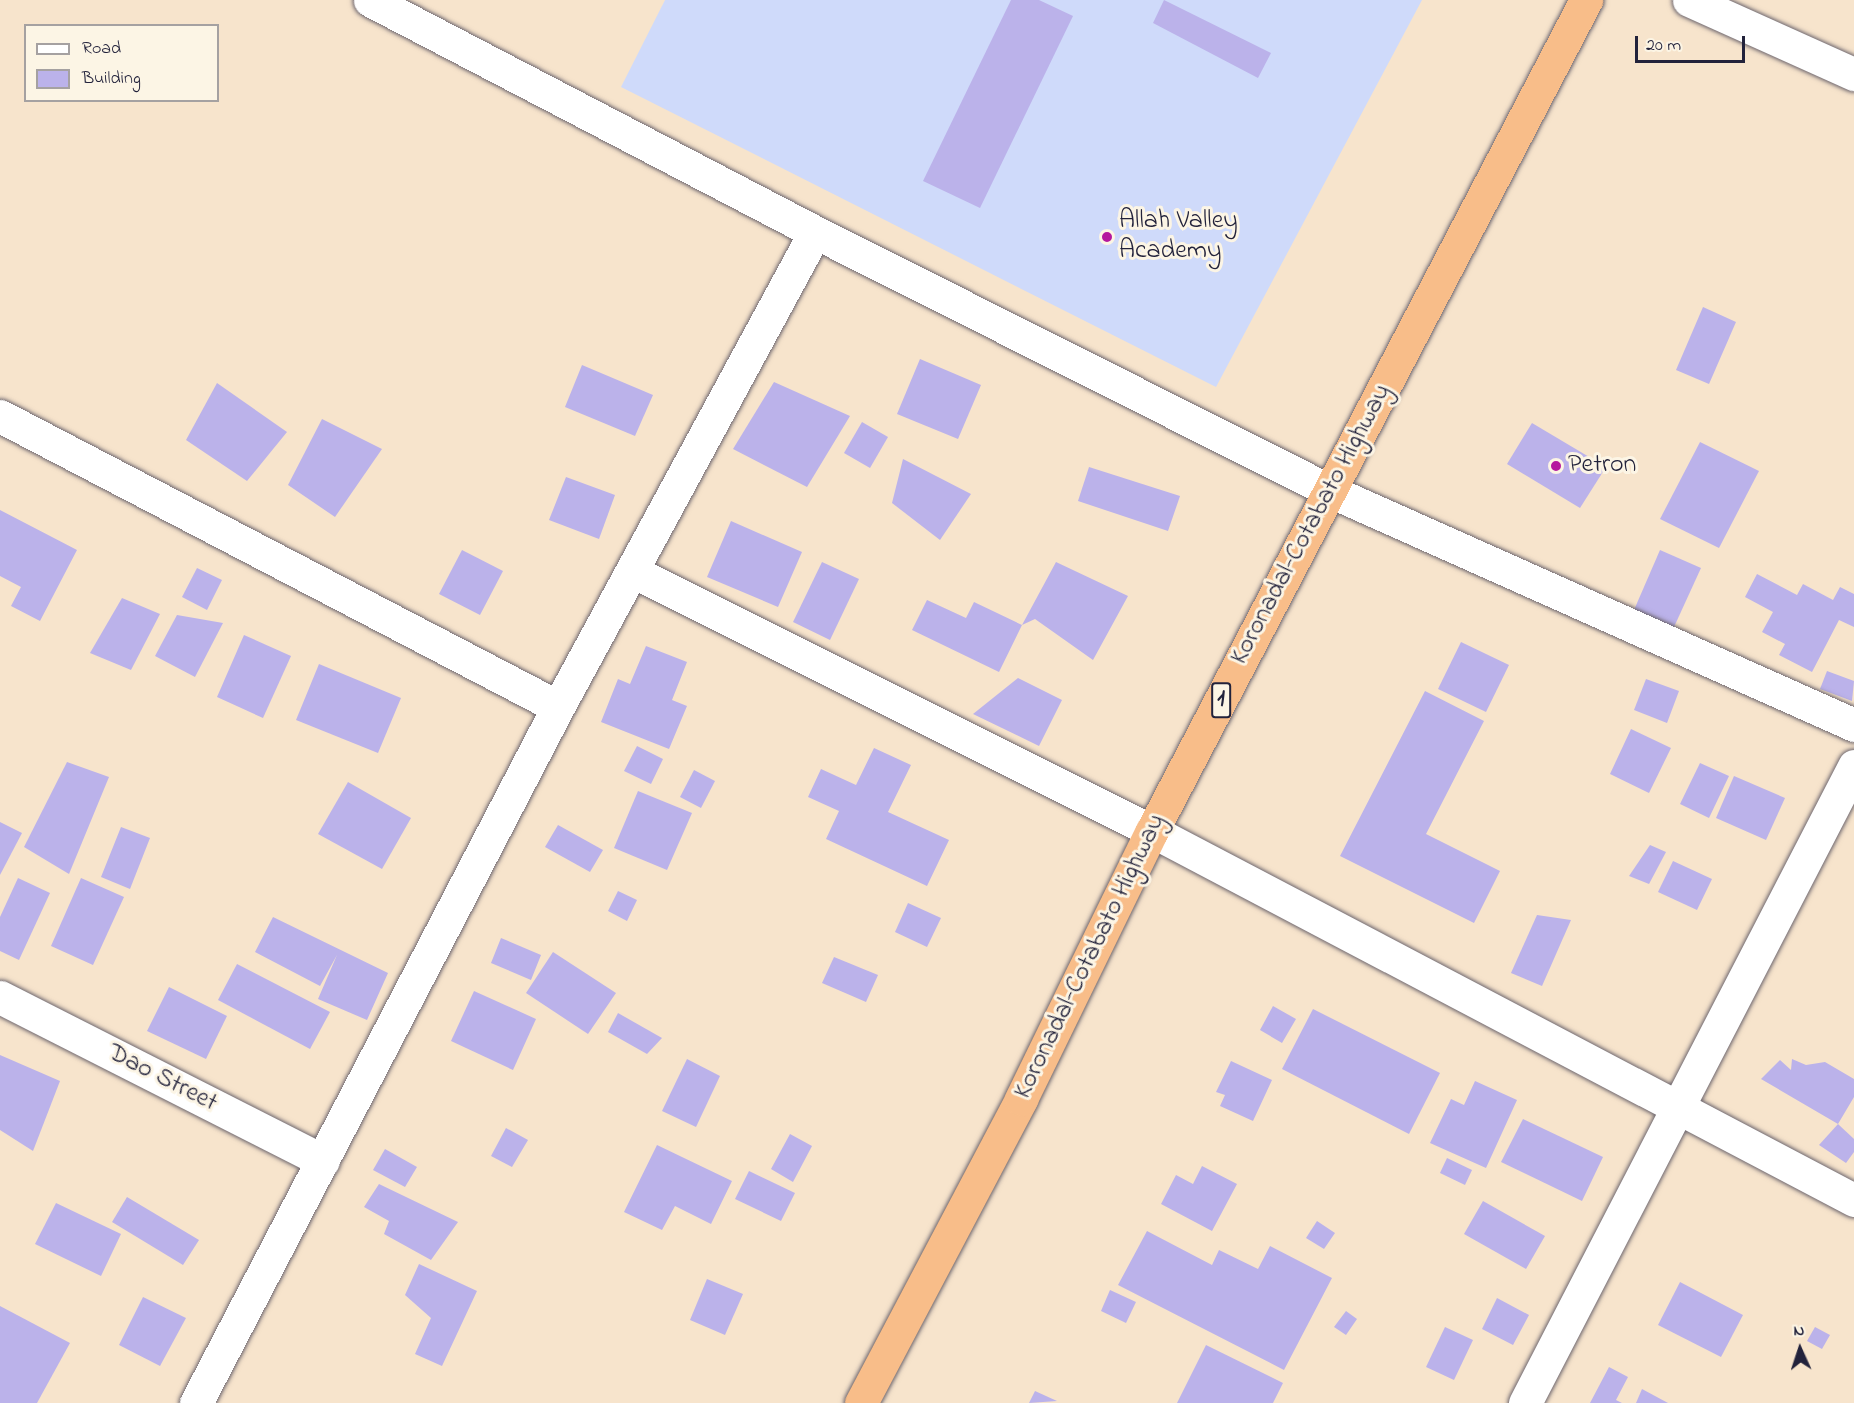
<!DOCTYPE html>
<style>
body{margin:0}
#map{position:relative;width:1854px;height:1403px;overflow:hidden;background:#f7e4cc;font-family:"Indie Flower",sans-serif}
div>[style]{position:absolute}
.built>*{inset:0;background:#cfdafa}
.building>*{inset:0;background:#bbb2ea}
.roads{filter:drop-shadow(0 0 2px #6d666e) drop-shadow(0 0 2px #6d666e)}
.street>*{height:33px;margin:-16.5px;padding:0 16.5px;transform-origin:16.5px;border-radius:16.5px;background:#fff}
.highway>*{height:33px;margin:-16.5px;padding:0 16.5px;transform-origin:16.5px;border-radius:16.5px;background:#f8bd89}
.dots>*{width:16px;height:16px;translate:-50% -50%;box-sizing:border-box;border:3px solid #fcf5e5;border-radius:50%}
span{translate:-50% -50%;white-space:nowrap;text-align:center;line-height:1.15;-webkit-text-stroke:6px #fcf5e5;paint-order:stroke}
.shield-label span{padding:2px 4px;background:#fcf5e5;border:2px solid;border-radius:4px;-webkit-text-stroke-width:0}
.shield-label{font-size:24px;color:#22223b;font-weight:700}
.poi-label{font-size:26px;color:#22223b}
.left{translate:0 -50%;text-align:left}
.street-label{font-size:26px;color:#22223b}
.legend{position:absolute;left:24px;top:24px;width:195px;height:78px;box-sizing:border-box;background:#fcf5e5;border:2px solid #a5a1a1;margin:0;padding:8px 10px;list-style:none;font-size:18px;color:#22223b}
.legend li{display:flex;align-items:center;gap:12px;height:30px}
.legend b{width:30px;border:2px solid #a5a1a1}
.north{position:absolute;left:1770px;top:1319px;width:60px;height:60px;-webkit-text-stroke:4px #fcf5e5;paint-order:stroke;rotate:357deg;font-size:16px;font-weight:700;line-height:24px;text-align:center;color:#22223b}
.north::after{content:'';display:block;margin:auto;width:21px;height:27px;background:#22223b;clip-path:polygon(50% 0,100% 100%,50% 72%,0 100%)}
.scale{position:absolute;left:1635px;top:36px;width:110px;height:27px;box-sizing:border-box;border:3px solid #22223b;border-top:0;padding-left:8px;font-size:18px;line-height:21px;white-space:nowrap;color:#22223b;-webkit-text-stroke:4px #fcf5e5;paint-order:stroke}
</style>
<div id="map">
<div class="built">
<div style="clip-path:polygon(665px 0,1422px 0,1216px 387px,621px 87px)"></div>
</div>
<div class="building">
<div style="clip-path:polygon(1011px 0,1039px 0,1073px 16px,980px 208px,923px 181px)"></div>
<div style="clip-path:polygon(1164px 0,1271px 53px,1258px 78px,1153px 23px)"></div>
<div style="clip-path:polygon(1703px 307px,1736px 322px,1709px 384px,1676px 370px)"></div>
<div style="clip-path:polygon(920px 359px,981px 385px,958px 439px,897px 414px)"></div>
<div style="clip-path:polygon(582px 365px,653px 395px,635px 436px,565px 407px)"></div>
<div style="clip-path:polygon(774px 382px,850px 416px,807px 487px,733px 449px)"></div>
<div style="clip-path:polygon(217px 383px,287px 432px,247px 481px,186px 440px)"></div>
<div style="clip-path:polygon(322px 419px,382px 449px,335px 517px,288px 485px)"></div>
<div style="clip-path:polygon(862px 422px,888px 437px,870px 468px,844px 453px)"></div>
<div style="clip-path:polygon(1532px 423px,1606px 467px,1580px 508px,1507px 464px)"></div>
<div style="clip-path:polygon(1700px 442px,1759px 471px,1719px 548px,1660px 519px)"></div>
<div style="clip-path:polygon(903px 459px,971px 494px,940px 540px,892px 503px)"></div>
<div style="clip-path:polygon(1089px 467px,1180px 496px,1168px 531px,1078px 501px)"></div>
<div style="clip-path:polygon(566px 477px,615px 495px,599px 539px,549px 520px)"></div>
<div style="clip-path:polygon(0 510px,77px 550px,40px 621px,11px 606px,21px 587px,0 576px)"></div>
<div style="clip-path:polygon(731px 521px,802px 552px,778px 607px,707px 577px)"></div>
<div style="clip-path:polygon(462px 550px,503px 571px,480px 615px,439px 594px)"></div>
<div style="clip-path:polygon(1660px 550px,1701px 568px,1674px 627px,1634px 610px)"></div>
<div style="clip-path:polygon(822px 562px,859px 579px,830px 640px,793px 622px)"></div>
<div style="clip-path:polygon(1056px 562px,1128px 596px,1093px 660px,1035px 619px,1022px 625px)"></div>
<div style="clip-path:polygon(197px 568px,222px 580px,207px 610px,182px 597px)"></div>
<div style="clip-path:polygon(1757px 574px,1797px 595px,1803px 584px,1833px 600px,1840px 587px,1854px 594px,1854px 627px,1839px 620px,1812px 672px,1779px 655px,1785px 644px,1762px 632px,1773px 612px,1745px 597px)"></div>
<div style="clip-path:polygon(122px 598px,160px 614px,131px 670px,90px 653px)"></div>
<div style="clip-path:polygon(927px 600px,966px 618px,974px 602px,1022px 625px,999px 672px,912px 630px)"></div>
<div style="clip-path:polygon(177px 615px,223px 623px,195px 677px,155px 656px)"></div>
<div style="clip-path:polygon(244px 635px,291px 656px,263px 718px,217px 697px)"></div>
<div style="clip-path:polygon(1461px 642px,1509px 665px,1486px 712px,1438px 689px)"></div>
<div style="clip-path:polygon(646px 646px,687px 662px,672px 700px,687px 706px,669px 749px,601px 722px,618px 679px,630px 684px)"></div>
<div style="clip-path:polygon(319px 664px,401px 698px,378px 753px,296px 720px)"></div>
<div style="clip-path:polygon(1827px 671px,1854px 681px,1852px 701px,1820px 689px)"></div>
<div style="clip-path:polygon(1018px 678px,1062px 700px,1039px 746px,973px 714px)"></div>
<div style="clip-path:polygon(1646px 679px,1679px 691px,1667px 723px,1634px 710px)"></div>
<div style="clip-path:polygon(1425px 691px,1484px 721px,1426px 834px,1500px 871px,1474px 923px,1340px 856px)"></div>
<div style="clip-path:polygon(1631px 729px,1671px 748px,1649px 793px,1610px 774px)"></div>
<div style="clip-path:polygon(637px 746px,663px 759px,651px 784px,624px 771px)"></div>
<div style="clip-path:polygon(874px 748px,911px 765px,888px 812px,949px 840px,927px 886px,826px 839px,839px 811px,808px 797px,821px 769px,856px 785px)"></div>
<div style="clip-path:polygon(67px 762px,109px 777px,69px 874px,24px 847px)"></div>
<div style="clip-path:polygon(1700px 763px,1729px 776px,1709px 818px,1680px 804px)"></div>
<div style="clip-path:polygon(694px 770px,715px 781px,701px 808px,680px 797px)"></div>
<div style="clip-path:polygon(1734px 776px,1785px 798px,1766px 840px,1716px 818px)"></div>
<div style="clip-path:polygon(348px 782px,411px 818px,382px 869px,318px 834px)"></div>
<div style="clip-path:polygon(638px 791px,692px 813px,667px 870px,614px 848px)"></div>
<div style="clip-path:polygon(0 822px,22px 833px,0 875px)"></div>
<div style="clip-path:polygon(558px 825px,603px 850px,590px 872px,545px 847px)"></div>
<div style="clip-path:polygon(121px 827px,150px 838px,130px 889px,101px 877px)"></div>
<div style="clip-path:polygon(1650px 845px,1666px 852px,1649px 884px,1629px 876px)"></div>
<div style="clip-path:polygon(1673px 861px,1712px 879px,1697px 910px,1658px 892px)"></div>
<div style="clip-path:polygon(18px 878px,50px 893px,19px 960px,0 951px,0 917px)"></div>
<div style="clip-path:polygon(81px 878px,124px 897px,93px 965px,51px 946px)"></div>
<div style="clip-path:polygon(618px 891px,637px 900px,627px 921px,608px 911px)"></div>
<div style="clip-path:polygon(908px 903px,941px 918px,927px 947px,895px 932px)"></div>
<div style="clip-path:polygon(1537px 915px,1571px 920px,1542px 986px,1511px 973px)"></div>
<div style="clip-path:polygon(273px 917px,388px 973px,367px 1020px,318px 999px,337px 955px,320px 986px,255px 952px)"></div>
<div style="clip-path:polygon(501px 938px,541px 955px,531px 980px,491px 963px)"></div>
<div style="clip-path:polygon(553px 952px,616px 993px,588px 1034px,526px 993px)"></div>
<div style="clip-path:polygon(834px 957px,878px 975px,866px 1002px,822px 983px)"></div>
<div style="clip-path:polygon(237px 964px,330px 1012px,310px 1049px,218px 1000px)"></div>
<div style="clip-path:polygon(169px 987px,227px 1016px,206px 1059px,147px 1031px)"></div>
<div style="clip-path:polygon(474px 991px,536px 1019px,513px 1070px,451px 1041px)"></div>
<div style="clip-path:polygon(1273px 1006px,1296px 1019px,1282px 1043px,1260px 1030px)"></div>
<div style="clip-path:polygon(1313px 1009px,1440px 1073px,1409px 1134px,1282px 1069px)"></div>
<div style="clip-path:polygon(618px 1013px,662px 1038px,647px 1054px,608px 1032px)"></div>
<div style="clip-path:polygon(0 1055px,60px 1081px,33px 1151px,0 1130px)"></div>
<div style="clip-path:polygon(687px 1059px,720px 1076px,696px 1127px,662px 1111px)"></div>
<div style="clip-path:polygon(1792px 1059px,1806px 1065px,1825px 1062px,1854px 1079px,1854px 1097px,1838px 1124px,1761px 1079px,1780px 1060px,1791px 1070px)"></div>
<div style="clip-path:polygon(1231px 1061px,1272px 1080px,1253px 1121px,1220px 1106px,1225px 1095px,1216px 1092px)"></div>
<div style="clip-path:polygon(1475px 1081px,1517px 1100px,1486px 1168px,1430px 1143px,1451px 1099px,1464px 1105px)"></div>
<div style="clip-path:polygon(1523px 1119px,1603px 1157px,1582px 1201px,1501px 1162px)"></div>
<div style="clip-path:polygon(1838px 1124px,1854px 1139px,1854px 1152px,1846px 1163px,1819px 1145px)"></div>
<div style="clip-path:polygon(506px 1128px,528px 1140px,512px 1167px,491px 1156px)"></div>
<div style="clip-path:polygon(790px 1134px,812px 1146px,793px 1182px,771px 1169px)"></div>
<div style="clip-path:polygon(657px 1145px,732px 1181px,711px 1224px,675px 1206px,662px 1230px,624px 1212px)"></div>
<div style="clip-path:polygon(385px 1149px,417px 1167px,405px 1187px,373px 1170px)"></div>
<div style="clip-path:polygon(1447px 1158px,1472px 1170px,1465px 1185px,1440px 1173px)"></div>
<div style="clip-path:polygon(1202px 1166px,1237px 1184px,1212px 1231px,1161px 1204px,1176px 1175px,1193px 1184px)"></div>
<div style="clip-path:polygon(749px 1171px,795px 1193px,781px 1221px,735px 1199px)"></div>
<div style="clip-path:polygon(379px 1184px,458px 1222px,431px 1260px,384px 1234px,389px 1221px,364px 1207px)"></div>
<div style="clip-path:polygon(127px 1197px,199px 1240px,183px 1265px,112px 1222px)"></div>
<div style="clip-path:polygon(1483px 1201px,1545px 1236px,1526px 1269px,1464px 1234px)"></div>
<div style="clip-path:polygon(56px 1203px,121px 1234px,101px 1276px,35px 1244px)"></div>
<div style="clip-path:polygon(1317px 1221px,1335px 1233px,1324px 1249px,1306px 1238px)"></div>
<div style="clip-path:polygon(1147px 1231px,1212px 1265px,1219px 1250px,1258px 1269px,1270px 1246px,1332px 1278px,1284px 1370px,1118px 1285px)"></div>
<div style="clip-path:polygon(419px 1264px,477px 1291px,442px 1366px,415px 1354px,431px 1318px,405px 1295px)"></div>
<div style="clip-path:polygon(707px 1279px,743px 1294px,725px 1335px,690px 1320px)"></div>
<div style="clip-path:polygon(1680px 1282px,1743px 1315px,1721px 1357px,1658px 1325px)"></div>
<div style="clip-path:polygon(1110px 1290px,1136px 1302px,1126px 1323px,1101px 1311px)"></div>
<div style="clip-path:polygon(143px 1297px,186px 1318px,160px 1366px,119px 1345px)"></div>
<div style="clip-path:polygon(1497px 1298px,1529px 1315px,1513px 1345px,1482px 1329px)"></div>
<div style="clip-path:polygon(0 1306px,70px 1343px,37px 1403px,0 1403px)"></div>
<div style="clip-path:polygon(1346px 1311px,1357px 1319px,1346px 1335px,1334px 1327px)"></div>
<div style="clip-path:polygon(1445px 1327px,1473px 1340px,1454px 1380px,1426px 1367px)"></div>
<div style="clip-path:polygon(1815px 1327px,1830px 1335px,1822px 1349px,1807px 1341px)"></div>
<div style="clip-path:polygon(1206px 1345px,1283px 1383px,1273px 1403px,1177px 1403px)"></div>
<div style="clip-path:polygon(1609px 1367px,1628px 1377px,1616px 1400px,1622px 1403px,1590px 1403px)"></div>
<div style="clip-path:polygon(1642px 1389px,1668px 1403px,1636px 1403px)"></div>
<div style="clip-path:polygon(1035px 1391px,1057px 1401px,1029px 1403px)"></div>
</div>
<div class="roads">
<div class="street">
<div style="left:370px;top:0;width:502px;rotate:27.54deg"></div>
<div style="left:815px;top:232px;width:576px;rotate:26.7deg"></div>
<div style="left:1330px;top:491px;width:574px;rotate:24.06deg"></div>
<div style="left:1689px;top:0;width:181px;rotate:24.2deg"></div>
<div style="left:0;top:416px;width:629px;rotate:27.54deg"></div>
<div style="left:632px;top:571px;width:581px;rotate:26.57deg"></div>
<div style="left:1152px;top:831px;width:793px;rotate:27.73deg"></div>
<div style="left:0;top:997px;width:362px;rotate:26.9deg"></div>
<div style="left:196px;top:1403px;width:785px;rotate:-62.52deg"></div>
<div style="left:558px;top:707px;width:540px;rotate:-61.58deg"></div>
<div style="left:1525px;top:1403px;width:717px;rotate:-62.68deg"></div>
</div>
<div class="highway">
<div style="left:861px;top:1403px;width:344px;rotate:-62.2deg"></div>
<div style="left:1021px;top:1099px;width:298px;rotate:-64deg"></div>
<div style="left:1152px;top:831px;width:938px;rotate:-62.42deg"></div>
</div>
</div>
<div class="dots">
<div style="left:1107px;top:237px;background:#b5179e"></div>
<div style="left:1556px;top:466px;background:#b5179e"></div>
</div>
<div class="shield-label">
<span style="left:1221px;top:700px">1</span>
</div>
<div class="poi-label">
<span class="left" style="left:1119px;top:237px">Allah Valley<br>Academy</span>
<span class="left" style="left:1568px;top:466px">Petron</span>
</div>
<div class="street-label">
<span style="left:1312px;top:525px;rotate:-62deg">Koronadal-Cotabato Highway</span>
<span style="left:1091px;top:957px;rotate:-64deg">Koronadal-Cotabato Highway</span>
<span style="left:162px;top:1079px;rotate:27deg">Dao Street</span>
</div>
<ul class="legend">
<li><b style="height:8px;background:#fff"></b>Road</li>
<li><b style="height:16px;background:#bbb2ea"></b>Building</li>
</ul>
<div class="north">N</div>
<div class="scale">20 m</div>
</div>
